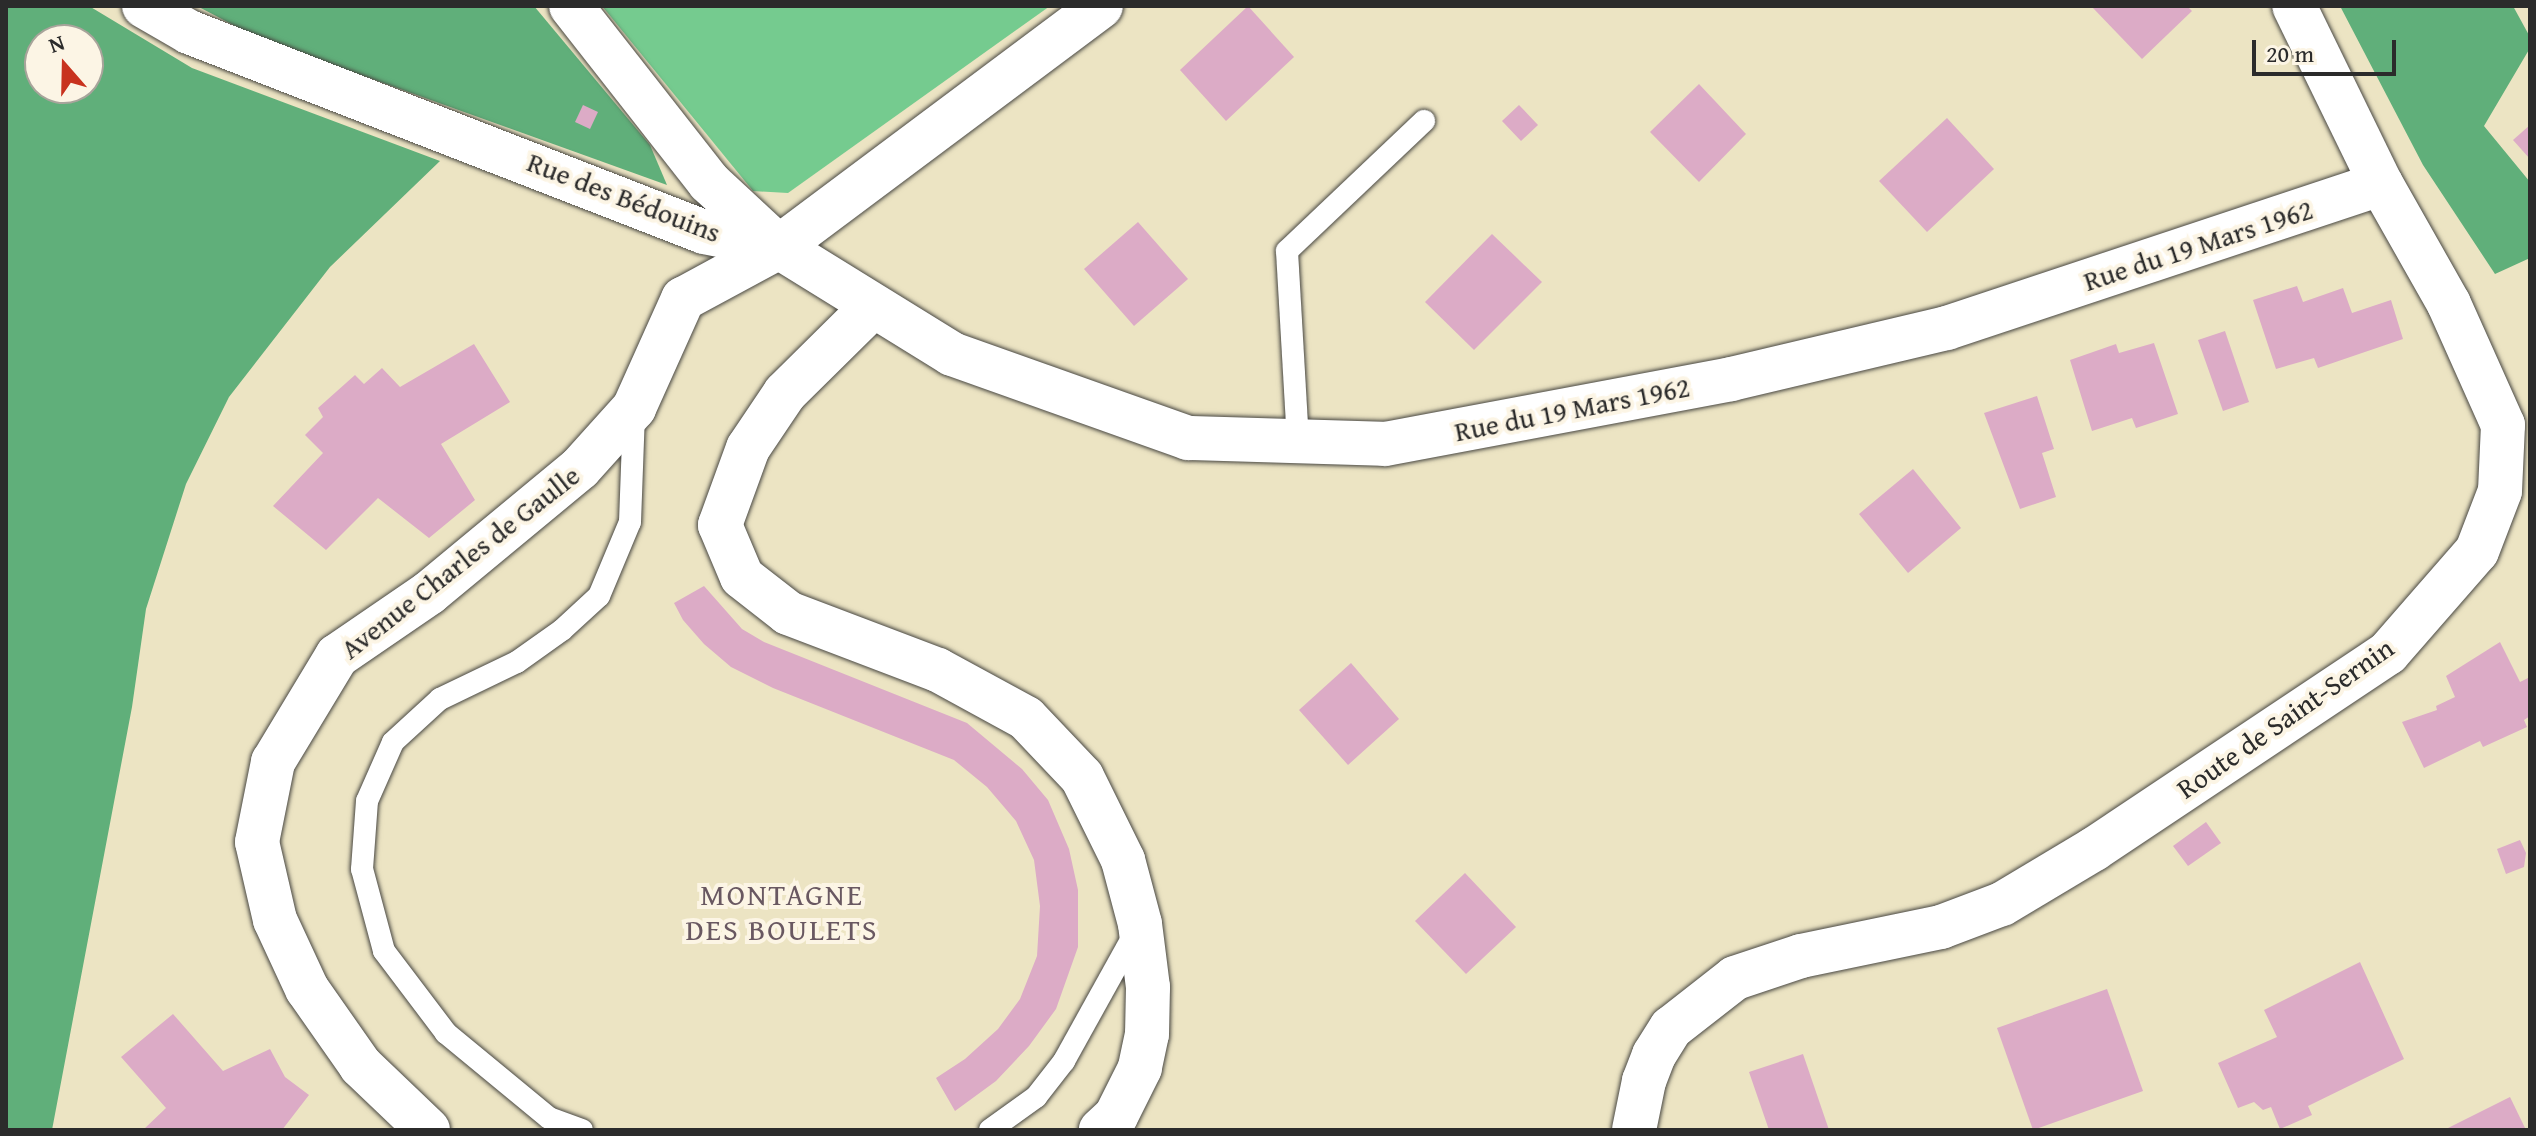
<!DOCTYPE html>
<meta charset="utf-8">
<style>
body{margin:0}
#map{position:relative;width:2536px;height:1136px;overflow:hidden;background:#ece4c3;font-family:"Gentium Book Plus",serif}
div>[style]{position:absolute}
.green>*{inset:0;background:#75cb8f}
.forest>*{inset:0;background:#60af7a}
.building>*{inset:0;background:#dcabc6}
.roads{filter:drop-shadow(0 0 2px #484742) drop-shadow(0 0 2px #484742)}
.service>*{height:22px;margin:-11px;padding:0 11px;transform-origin:11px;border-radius:11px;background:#fff}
.minor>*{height:44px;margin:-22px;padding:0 22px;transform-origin:22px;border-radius:22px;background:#fff}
.tertiary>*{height:44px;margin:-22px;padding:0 22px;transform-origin:22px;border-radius:22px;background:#fff}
span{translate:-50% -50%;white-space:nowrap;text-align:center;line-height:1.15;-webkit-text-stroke:8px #fcf5e5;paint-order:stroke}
.street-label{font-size:28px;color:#2b2b2b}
.neighbourhood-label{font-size:30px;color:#695861;letter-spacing:2px}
.frame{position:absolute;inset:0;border:8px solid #2b2b2b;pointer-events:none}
.north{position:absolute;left:24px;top:24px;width:80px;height:80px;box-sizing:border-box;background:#fcf5e5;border:2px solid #a8a49b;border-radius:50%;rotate:340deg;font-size:22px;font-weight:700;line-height:32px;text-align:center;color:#2b2b2b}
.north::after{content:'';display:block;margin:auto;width:28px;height:36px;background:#c8321e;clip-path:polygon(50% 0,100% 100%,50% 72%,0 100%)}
.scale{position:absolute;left:2252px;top:40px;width:144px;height:36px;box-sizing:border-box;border:4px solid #2b2b2b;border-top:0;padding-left:10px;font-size:24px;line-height:28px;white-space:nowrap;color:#2b2b2b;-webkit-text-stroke:6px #fcf5e5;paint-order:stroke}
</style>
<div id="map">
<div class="green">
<div style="clip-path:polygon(602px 6px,1050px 6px,788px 193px,753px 191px)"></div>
</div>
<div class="forest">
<div style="clip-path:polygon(evenodd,6px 6px,89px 6px,192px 68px,440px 161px,330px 267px,229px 397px,186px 484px,146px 609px,132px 707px,52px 1130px,6px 1130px,6px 6px,40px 40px,88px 40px,88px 88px,40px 88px,40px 40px)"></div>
<div style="clip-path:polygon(197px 6px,534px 6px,650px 145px,667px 185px,258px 38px)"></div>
<div style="clip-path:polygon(2340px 6px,2513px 6px,2530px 37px,2530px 48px,2484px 126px,2530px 182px,2530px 258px,2495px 274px,2423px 165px)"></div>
</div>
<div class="building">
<div style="clip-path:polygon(1248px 6px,1294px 57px,1226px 121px,1180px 70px)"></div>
<div style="clip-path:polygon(2095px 6px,2187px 6px,2192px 11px,2142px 59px,2093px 8px)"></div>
<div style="clip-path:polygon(1699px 84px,1746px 134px,1699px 182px,1650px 132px)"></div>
<div style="clip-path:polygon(583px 105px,598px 112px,590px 129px,575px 122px)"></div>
<div style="clip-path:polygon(1519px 105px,1538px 125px,1521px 141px,1502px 121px)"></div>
<div style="clip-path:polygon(1947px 118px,1994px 169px,1927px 232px,1879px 181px)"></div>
<div style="clip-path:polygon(2530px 125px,2530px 159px,2513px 140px)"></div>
<div style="clip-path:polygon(1138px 222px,1188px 279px,1134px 326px,1084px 269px)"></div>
<div style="clip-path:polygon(1492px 234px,1542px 282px,1474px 350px,1425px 302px)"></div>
<div style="clip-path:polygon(2297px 286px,2303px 302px,2343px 288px,2352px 313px,2391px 300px,2403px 339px,2318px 368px,2314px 358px,2276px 369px,2253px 300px)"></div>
<div style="clip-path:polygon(2225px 331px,2249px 402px,2223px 411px,2198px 340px)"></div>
<div style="clip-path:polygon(2154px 343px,2178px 414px,2136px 428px,2132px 418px,2092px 431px,2070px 360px,2116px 344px,2119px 353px)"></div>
<div style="clip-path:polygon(474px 344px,510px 402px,441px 444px,475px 500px,429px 538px,378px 498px,326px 550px,273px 506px,323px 453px,305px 435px,323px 417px,318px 408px,355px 375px,364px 384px,382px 368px,400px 387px)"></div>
<div style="clip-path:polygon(2037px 396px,2054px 449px,2042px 453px,2056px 497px,2020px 509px,1984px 413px)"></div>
<div style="clip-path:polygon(1913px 469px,1961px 528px,1908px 573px,1859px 514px)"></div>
<div style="clip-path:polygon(704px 586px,742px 629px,764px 642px,967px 723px,1022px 769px,1048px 800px,1069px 849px,1078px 890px,1078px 947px,1056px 1009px,1029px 1046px,996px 1081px,955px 1111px,936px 1078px,965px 1059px,998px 1029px,1020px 999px,1037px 956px,1040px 906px,1034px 860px,1016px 821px,987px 787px,954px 760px,773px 688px,731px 667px,704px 644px,683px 620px,674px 603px)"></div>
<div style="clip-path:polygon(2500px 642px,2520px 682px,2530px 677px,2530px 716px,2524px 720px,2527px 727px,2483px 747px,2480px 741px,2424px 768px,2402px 722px,2437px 710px,2436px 706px,2455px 697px,2446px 676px)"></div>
<div style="clip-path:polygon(1351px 663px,1399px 719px,1348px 765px,1299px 710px)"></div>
<div style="clip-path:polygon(2206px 822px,2221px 843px,2188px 866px,2173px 846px)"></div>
<div style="clip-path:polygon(2520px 840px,2526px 853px,2524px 867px,2506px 874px,2497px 849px)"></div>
<div style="clip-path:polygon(1465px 873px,1516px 927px,1466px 974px,1415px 921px)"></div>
<div style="clip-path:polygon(2360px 962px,2404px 1059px,2308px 1106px,2312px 1115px,2280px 1129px,2271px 1107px,2263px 1110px,2254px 1102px,2238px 1108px,2218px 1063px,2277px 1037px,2264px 1010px)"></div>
<div style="clip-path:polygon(2107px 989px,2143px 1091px,2033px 1130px,1997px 1028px)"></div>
<div style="clip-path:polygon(173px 1014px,223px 1071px,270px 1049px,285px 1077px,309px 1095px,282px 1130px,143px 1130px,166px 1108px,121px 1057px)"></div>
<div style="clip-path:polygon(1803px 1054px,1829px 1130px,1769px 1130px,1749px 1072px)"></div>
<div style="clip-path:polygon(2510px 1097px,2526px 1130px,2444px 1130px)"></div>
</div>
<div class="roads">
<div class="service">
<div style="left:1298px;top:442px;width:191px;rotate:-93.3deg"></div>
<div style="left:1287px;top:251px;width:189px;rotate:-43.5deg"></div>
<div style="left:582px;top:1130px;width:35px;rotate:-160deg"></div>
<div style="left:549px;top:1118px;width:134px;rotate:-140.5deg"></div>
<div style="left:446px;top:1033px;width:103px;rotate:-127.1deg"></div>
<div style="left:384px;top:951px;width:85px;rotate:-105deg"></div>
<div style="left:362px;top:869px;width:68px;rotate:-85.8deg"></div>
<div style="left:367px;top:801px;width:64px;rotate:-66.2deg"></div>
<div style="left:393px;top:742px;width:64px;rotate:-42.5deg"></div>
<div style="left:440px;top:699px;width:85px;rotate:-25.7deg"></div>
<div style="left:517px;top:662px;width:55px;rotate:-35.4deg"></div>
<div style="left:562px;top:630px;width:50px;rotate:-42.6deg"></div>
<div style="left:599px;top:596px;width:80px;rotate:-67.3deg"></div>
<div style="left:630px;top:522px;width:109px;rotate:-87.9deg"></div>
<div style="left:990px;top:1130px;width:57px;rotate:-35.7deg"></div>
<div style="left:1036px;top:1097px;width:46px;rotate:-52.1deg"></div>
<div style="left:1064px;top:1061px;width:149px;rotate:-61deg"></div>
</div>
<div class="minor">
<div style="left:144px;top:6px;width:52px;rotate:30deg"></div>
<div style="left:189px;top:32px;width:552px;rotate:21.22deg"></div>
<div style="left:704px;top:232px;width:76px;rotate:11.3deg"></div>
<div style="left:571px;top:6px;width:224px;rotate:51.9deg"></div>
<div style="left:709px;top:182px;width:96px;rotate:42.9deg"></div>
<div style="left:779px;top:247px;width:203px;rotate:31.7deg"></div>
<div style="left:952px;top:354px;width:251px;rotate:19.6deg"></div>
<div style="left:1188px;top:438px;width:197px;rotate:1.7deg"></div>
<div style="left:1385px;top:444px;width:352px;rotate:-10.6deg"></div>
<div style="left:1731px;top:379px;width:222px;rotate:-13.3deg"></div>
<div style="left:1947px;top:328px;width:457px;rotate:-18.4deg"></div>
<div style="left:873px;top:306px;width:124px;rotate:135.3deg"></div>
<div style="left:785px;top:393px;width:66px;rotate:123.9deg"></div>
<div style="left:748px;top:448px;width:82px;rotate:110deg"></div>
<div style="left:720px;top:525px;width:56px;rotate:67.1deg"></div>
<div style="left:742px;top:577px;width:58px;rotate:38deg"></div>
<div style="left:788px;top:613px;width:160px;rotate:20.8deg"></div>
<div style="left:938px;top:670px;width:100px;rotate:28.6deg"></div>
<div style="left:1026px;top:718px;width:81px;rotate:46.5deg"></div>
<div style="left:1082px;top:777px;width:93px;rotate:63.7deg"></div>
<div style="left:1123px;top:860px;width:66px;rotate:75.1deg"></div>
<div style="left:1140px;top:924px;width:64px;rotate:82.8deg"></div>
<div style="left:1148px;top:987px;width:47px;rotate:91.2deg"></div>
<div style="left:1147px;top:1034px;width:35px;rotate:102deg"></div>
<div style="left:1140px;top:1068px;width:54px;rotate:116.6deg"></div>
<div style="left:1116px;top:1116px;width:21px;rotate:137deg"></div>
<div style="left:428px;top:1130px;width:93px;rotate:-136.3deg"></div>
<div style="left:361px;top:1066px;width:94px;rotate:-125deg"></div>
<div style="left:307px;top:989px;width:76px;rotate:-114.9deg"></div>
<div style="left:275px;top:920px;width:80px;rotate:-103deg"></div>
<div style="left:257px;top:842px;width:82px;rotate:-78.7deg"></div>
<div style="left:273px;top:762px;width:124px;rotate:-58.9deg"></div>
<div style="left:337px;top:656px;width:112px;rotate:-34.4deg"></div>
<div style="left:429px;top:593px;width:196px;rotate:-39.6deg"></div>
<div style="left:580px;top:468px;width:81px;rotate:-48deg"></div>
<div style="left:634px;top:408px;width:120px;rotate:-65.8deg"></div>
<div style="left:683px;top:299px;width:109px;rotate:-28.4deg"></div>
<div style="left:779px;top:247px;width:402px;rotate:-36.8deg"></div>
</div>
<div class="tertiary">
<div style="left:1634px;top:1130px;width:50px;rotate:-78.5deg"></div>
<div style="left:1644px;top:1081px;width:28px;rotate:-69deg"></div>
<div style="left:1654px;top:1055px;width:32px;rotate:-58deg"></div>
<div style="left:1671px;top:1028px;width:81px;rotate:-38deg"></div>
<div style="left:1735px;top:978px;width:70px;rotate:-18.4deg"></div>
<div style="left:1801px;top:956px;width:143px;rotate:-11.7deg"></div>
<div style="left:1941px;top:927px;width:65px;rotate:-20.7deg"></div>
<div style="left:2002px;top:904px;width:107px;rotate:-30.9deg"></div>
<div style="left:2094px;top:849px;width:353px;rotate:-33.7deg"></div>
<div style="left:2388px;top:653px;width:135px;rotate:-48.9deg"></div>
<div style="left:2477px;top:551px;width:64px;rotate:-69deg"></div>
<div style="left:2500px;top:491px;width:66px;rotate:-87.4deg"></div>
<div style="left:2503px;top:425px;width:133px;rotate:-114.1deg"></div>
<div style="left:2449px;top:304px;width:138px;rotate:-119.5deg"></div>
<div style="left:2381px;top:184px;width:198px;rotate:-116deg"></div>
</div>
</div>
<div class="street-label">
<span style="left:624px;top:197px;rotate:21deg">Rue des Bédouins</span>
<span style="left:2198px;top:245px;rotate:-18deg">Rue du 19 Mars 1962</span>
<span style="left:1572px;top:409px;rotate:-11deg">Rue du 19 Mars 1962</span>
<span style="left:460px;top:562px;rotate:-38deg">Avenue Charles de Gaulle</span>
<span style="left:2285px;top:718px;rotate:-35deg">Route de Saint-Sernin</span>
</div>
<div class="neighbourhood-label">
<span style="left:782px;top:911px">MONTAGNE<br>DES BOULETS</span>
</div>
<div class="frame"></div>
<div class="north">N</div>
<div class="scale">20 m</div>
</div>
